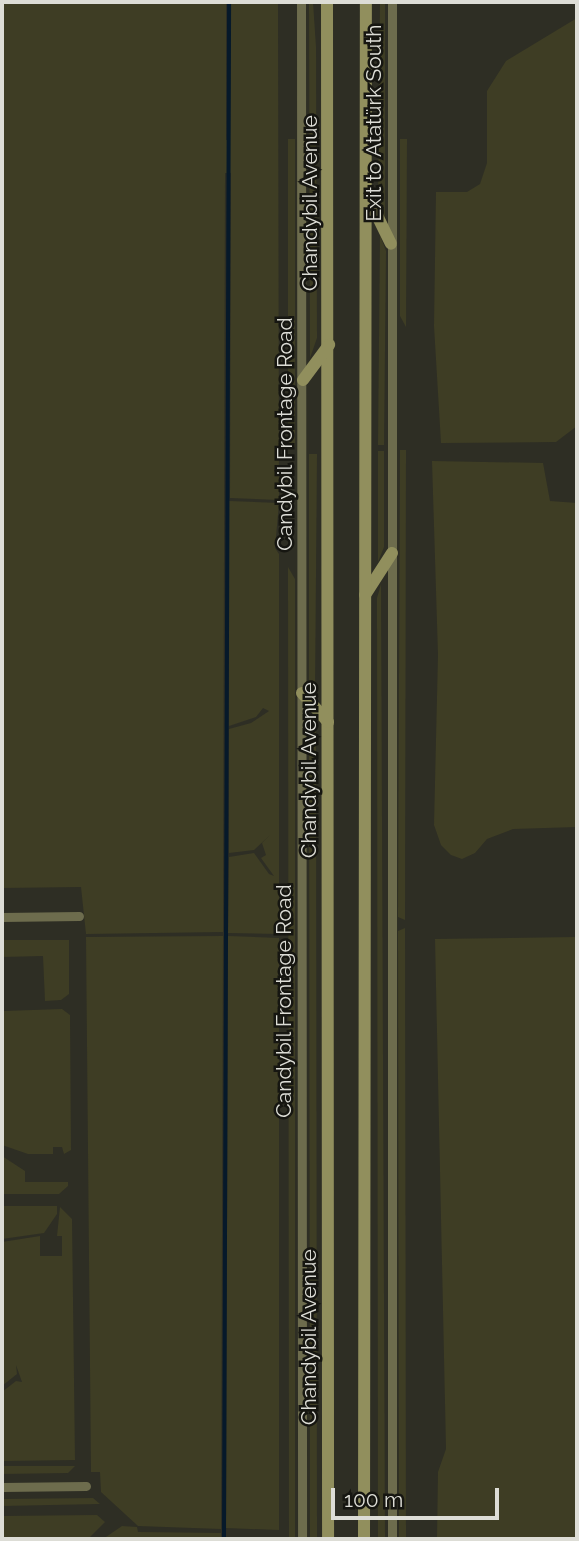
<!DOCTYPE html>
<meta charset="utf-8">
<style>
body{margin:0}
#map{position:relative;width:579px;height:1541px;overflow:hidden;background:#2e2e24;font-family:Raleway,sans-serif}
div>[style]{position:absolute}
.green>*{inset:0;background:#3e3d24}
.stream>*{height:3.5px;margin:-1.75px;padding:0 1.75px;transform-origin:1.75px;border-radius:1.75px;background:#06192a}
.minor>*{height:9px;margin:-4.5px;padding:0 4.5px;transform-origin:4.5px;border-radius:4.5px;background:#6d6c4d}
.secondary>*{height:12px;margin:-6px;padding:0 6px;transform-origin:6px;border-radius:6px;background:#918f5d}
span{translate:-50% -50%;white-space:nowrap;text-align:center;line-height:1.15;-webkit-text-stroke:5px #161611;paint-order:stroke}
.street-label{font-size:21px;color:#ddddd6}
.frame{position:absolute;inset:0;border:4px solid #ddddd6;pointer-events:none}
.scale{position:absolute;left:331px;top:1488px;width:168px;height:32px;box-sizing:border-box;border:4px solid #ddddd6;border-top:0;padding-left:9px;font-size:21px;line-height:24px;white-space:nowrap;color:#ddddd6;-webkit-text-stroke:5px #161611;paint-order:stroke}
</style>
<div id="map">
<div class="green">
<div style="clip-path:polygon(2px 2px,226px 2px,226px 140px,230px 139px,231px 2px,278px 2px,279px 500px,230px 498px,231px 173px,225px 173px,223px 932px,86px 934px,81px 887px,2px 888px)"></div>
<div style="clip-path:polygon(309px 2px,313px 2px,316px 47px,317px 338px,310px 358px)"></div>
<div style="clip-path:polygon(380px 2px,385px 2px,385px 221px,378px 198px)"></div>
<div style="clip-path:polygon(577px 18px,577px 426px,556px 442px,441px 443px,434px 326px,436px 192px,467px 192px,480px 184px,487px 163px,487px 91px,506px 61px)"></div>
<div style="clip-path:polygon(288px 139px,295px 139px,295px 447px,288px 447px)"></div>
<div style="clip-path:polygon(400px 139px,407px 139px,406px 327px,400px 316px)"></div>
<div style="clip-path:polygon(380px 235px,386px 251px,384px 445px,378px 445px)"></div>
<div style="clip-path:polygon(400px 450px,406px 450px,405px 920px,398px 917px)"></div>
<div style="clip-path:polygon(378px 451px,384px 451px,384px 547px,378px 562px)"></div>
<div style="clip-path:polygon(309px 454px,317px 454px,315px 693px,309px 683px)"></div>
<div style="clip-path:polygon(432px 461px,543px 463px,550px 501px,577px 503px,577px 827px,513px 829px,487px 839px,475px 853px,462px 859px,451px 855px,441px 845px,434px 825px,438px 655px)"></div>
<div style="clip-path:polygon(229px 501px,279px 503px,275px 548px,279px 554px,279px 934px,228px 933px,229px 857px,254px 853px,269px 874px,274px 876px,261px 858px,266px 855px,262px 843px,270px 835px,254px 850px,229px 853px,229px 729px,251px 723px,269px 711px,263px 708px,256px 717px,229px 726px)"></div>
<div style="clip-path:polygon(288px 567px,295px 579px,295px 1539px,289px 1539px)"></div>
<div style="clip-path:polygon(381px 584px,385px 1539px,378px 1539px,377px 598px)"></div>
<div style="clip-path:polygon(309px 717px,316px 728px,317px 1539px,310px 1539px)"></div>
<div style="clip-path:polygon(405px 928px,406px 1539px,399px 1539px,398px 931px)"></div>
<div style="clip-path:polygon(223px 936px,221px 1529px,138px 1526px,101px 1492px,100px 1472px,91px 1472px,86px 937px)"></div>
<div style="clip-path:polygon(228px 936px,279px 938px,279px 1530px,226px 1528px)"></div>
<div style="clip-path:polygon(577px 937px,577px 1539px,437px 1539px,438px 1472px,446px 1449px,435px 939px)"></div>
<div style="clip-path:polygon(2px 940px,69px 940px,69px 994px,61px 1000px,45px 1001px,43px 956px,2px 957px,4px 1011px,62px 1009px,70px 1015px,71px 1150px,64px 1154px,62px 1147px,53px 1147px,53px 1154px,28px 1154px,2px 1145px)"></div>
<div style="clip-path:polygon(2px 1156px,25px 1171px,25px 1182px,68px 1182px,68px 1186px,59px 1194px,2px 1194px)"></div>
<div style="clip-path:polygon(2px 1206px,57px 1206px,57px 1214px,44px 1233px,2px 1239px)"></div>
<div style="clip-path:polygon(60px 1207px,72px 1219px,75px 1460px,2px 1461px,2px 1392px,16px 1381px,22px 1382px,16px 1365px,17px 1374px,2px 1386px,2px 1242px,40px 1236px,40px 1256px,62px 1256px,62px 1236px,57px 1236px)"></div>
<div style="clip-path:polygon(2px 1466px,75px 1466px,68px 1473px,2px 1474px)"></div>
<div style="clip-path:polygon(93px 1498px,100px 1504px,2px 1506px,2px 1499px)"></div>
<div style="clip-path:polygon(97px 1515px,105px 1522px,88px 1539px,2px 1539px,2px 1516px)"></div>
<div style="clip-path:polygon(122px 1526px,137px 1527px,138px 1532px,221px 1533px,221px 1539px,103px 1539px)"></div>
</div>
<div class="stream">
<div style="left:224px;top:1539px;width:1537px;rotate:-89.81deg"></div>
</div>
<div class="minor">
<div style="left:301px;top:2px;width:1537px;rotate:89.96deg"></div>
<div style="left:2px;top:917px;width:77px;rotate:-0.7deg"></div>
<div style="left:2px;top:1487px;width:84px;rotate:-0.7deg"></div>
<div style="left:392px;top:1539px;width:1537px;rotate:-90deg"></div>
</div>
<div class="secondary">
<div style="left:327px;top:2px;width:1537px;rotate:89.96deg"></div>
<div style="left:368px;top:197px;width:52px;rotate:63.9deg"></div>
<div style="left:303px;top:380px;width:44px;rotate:-53.4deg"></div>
<div style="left:365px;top:595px;width:50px;rotate:-57.3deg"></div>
<div style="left:302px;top:693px;width:39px;rotate:48deg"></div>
<div style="left:364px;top:1539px;width:1537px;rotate:-89.93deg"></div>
</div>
<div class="street-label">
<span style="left:374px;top:123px;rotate:-90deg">Exit to Atatürk South</span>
<span style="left:310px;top:203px;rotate:-90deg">Chandybil Avenue</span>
<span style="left:285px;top:434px;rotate:-90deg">Candybil Frontage Road</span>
<span style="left:309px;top:770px;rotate:-90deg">Chandybil Avenue</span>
<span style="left:284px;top:1001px;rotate:-90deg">Candybil Frontage Road</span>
<span style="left:309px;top:1337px;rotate:-90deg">Chandybil Avenue</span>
</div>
<div class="frame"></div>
<div class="scale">100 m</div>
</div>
